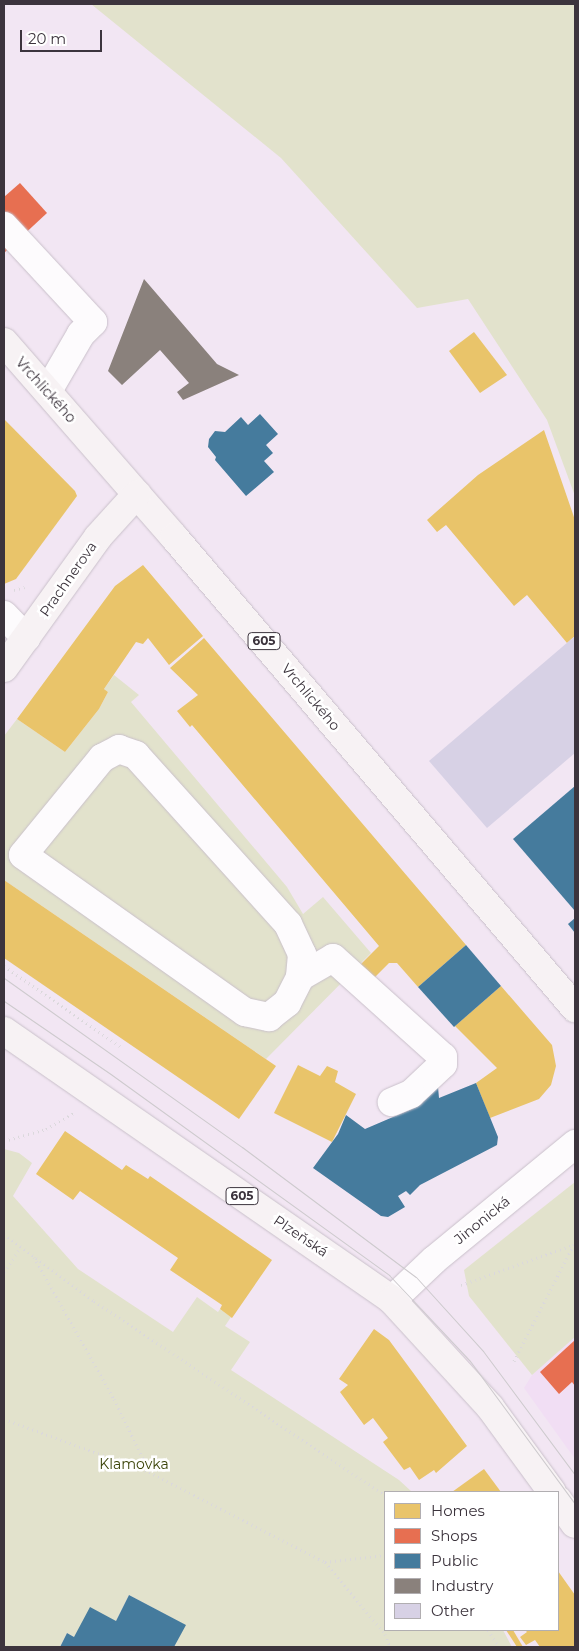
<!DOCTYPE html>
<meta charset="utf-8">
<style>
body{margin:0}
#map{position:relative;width:579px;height:1651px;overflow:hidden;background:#f2e6f3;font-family:Montserrat,sans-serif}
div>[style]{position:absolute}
.built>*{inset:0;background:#f1def4}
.green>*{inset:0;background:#e2e2cc}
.homes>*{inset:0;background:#e9c46a}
.shops>*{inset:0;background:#e76f51}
.public>*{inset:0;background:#457b9d}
.industry>*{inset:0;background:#8a817c}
.building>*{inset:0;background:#d7d1e5}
.path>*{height:3px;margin-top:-1.5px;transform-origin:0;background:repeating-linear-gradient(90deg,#dbd8dc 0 1px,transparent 0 5px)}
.roads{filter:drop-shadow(0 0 1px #c9c0ca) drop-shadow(0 0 1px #c9c0ca)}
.minor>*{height:28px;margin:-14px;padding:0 14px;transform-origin:14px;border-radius:14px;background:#fdfbfd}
.major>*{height:28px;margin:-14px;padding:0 14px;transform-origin:14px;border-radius:14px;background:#f7f2f4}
.tram>*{height:1px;margin:-0.5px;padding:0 0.5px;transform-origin:0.5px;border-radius:0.5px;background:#cdcacd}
span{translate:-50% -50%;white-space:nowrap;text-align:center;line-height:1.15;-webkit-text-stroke:5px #fff;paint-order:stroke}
.shield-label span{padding:1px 4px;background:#fff;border:1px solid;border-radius:4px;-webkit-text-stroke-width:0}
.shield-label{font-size:12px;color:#3c343d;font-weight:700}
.street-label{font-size:14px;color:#3c343d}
.park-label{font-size:14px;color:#3a4307}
.frame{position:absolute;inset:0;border:5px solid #3c343d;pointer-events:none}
.legend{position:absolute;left:384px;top:1491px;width:175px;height:140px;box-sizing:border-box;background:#fff;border:1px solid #b1aeb1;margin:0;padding:6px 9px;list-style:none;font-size:15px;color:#3c343d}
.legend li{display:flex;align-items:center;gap:10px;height:25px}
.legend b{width:25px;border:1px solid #b1aeb1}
.scale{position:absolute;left:20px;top:30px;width:82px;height:22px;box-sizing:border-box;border:2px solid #3c343d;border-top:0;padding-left:6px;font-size:15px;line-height:18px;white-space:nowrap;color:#3c343d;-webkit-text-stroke:4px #fff;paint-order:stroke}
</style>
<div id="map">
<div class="built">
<div style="clip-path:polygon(575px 1337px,575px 1459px,524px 1388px,532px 1375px)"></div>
</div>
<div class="green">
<div style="clip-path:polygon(91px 4px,575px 4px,575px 496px,547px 420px,468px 299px,417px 308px,281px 158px)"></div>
<div style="clip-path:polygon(114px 675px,139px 695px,131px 702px,287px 887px,303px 914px,323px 897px,371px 953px,266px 1059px,4px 880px,4px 736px,17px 719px,65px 752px,99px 709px,108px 692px,104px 689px)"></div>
<div style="clip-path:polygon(4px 1149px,19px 1153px,32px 1163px,13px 1196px,78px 1269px,173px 1332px,197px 1297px,218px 1312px,220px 1309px,231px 1317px,225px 1326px,250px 1342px,231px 1370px,399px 1480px,412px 1492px,385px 1492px,385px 1630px,503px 1630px,512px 1647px,174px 1647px,185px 1625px,129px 1595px,116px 1621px,74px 1637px,67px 1633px,60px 1647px,4px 1647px)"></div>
<div style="clip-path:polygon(575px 1182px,575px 1337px,532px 1375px,469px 1296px,464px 1270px)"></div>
</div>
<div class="homes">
<div style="clip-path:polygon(474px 332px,507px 375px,480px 393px,449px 351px)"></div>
<div style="clip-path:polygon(4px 419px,75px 491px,77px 496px,16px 579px,4px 584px)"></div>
<div style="clip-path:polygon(544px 430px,575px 520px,575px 636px,567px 643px,527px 595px,514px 606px,446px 525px,437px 532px,427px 520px,478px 475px)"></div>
<div style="clip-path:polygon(143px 565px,203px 636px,169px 665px,148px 638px,143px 644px,136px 642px,104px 689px,108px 692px,99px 709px,65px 752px,17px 719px,115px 586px)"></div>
<div style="clip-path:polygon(204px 638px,466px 945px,418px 987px,397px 963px,389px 963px,374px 978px,360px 965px,379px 946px,192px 725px,190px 727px,177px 711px,198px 695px,170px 668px)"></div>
<div style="clip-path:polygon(4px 880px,276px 1066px,239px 1119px,4px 958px)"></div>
<div style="clip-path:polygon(501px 986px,552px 1045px,556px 1066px,551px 1085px,539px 1099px,490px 1118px,476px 1083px,497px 1068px,455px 1026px)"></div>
<div style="clip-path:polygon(298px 1065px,320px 1076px,327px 1066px,338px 1071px,335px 1082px,356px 1094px,332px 1142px,274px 1113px)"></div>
<div style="clip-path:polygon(65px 1131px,122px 1170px,126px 1165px,148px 1179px,150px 1176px,272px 1260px,232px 1318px,220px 1309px,222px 1305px,170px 1270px,178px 1258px,80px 1191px,73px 1200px,36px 1174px)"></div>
<div style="clip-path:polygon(374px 1329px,389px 1340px,467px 1446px,436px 1473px,434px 1470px,419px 1480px,410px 1467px,404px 1470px,383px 1442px,388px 1438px,373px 1418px,364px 1425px,340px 1392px,348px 1385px,339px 1379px)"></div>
<div style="clip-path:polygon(484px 1469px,501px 1492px,452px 1492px)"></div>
<div style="clip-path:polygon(558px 1571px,575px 1595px,575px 1647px,540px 1647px,535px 1640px,526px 1645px,520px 1637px,527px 1632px,525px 1630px,558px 1630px)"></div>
<div style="clip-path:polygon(506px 1630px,513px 1630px,523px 1647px,517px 1647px)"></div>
</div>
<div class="shops">
<div style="clip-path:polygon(20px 183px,47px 213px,4px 253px,4px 197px)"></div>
<div style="clip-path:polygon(575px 1340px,575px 1386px,572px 1382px,559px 1394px,540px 1372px)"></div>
</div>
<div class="public">
<div style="clip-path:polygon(260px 414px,278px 434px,266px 445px,273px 453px,264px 461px,274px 472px,246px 496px,215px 460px,216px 457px,208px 447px,209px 439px,215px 431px,225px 432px,241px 417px,248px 425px)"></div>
<div style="clip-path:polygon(575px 786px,575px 911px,513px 839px)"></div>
<div style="clip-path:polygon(575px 918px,575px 933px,568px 924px)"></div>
<div style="clip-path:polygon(466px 945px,501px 986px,454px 1027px,418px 987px)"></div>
<div style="clip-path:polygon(476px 1083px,498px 1137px,497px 1145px,420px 1185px,410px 1195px,406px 1191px,398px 1196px,405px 1207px,388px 1217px,381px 1216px,313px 1168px,338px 1134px,346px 1115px,365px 1129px,414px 1108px,420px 1095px,438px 1087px,439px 1098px)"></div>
<div style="clip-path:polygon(129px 1595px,186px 1625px,174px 1647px,60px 1647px,67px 1633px,74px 1637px,90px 1607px,116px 1621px)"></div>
</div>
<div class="industry">
<div style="clip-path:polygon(144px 279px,217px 364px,239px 375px,183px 400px,177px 392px,189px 383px,160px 350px,122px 385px,108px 371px)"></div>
</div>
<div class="building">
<div style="clip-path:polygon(575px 636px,575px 753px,487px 828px,429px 761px)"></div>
</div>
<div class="path">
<div style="left:14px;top:590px;width:11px;rotate:-15deg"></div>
<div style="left:4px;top:966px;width:142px;rotate:34.7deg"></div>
<div style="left:4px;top:1141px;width:44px;rotate:-15.9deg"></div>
<div style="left:46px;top:1129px;width:34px;rotate:-30deg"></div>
<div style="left:4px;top:1234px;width:112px;rotate:36.7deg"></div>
<div style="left:94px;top:1301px;width:350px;rotate:33.7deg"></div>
<div style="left:34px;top:1257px;width:163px;rotate:60.6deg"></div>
<div style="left:114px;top:1399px;width:80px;rotate:64.1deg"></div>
<div style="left:4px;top:1272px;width:30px;rotate:-56deg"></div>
<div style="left:461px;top:1285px;width:119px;rotate:-19.7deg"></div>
<div style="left:514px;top:1361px;width:134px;rotate:-62.9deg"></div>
<div style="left:4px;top:1419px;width:154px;rotate:20.1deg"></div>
<div style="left:149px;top:1472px;width:198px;rotate:27.1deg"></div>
<div style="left:325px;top:1562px;width:94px;rotate:50.2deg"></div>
<div style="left:385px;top:1634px;width:14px;rotate:69deg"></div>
<div style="left:325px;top:1562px;width:60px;rotate:-6.7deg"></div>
<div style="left:488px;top:1630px;width:20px;rotate:57deg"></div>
</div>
<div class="roads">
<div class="minor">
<div style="left:4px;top:226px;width:131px;rotate:47.2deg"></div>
<div style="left:93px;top:322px;width:17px;rotate:135deg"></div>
<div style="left:81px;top:334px;width:66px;rotate:120.1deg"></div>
<div style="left:4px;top:615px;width:32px;rotate:46deg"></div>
<div style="left:300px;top:977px;width:23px;rotate:-85deg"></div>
<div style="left:302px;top:954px;width:33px;rotate:-115deg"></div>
<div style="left:288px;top:924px;width:227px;rotate:-132deg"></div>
<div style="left:136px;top:755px;width:18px;rotate:-161deg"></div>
<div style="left:119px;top:749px;width:19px;rotate:152deg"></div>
<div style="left:102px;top:758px;width:125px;rotate:129.2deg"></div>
<div style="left:23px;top:855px;width:272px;rotate:35.3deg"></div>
<div style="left:245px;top:1012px;width:25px;rotate:12deg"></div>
<div style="left:269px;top:1017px;width:23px;rotate:-38deg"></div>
<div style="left:287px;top:1003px;width:29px;rotate:-63deg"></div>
<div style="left:300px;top:977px;width:38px;rotate:-30deg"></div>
<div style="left:333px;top:958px;width:148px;rotate:42deg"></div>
<div style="left:443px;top:1057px;width:7px;rotate:90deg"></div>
<div style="left:443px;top:1064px;width:44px;rotate:136.8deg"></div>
<div style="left:411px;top:1094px;width:21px;rotate:157deg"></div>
<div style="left:392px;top:1300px;width:58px;rotate:-43.6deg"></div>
<div style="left:434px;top:1260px;width:183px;rotate:-39.4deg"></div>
</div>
<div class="major">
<div style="left:4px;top:342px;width:259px;rotate:48.9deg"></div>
<div style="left:174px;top:537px;width:619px;rotate:49.59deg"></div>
<div style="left:4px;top:668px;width:161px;rotate:-54.3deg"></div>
<div style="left:98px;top:537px;width:58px;rotate:-47.8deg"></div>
<div style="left:4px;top:1031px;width:472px;rotate:34.7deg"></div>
<div style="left:392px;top:1300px;width:145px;rotate:47.5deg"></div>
<div style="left:490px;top:1407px;width:105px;rotate:53.9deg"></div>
<div style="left:558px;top:1500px;width:29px;rotate:55deg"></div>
</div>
</div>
<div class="tram">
<div style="left:4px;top:978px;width:292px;rotate:35.4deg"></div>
<div style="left:242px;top:1147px;width:217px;rotate:36.8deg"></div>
<div style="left:416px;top:1277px;width:100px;rotate:47.8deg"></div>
<div style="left:483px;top:1351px;width:154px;rotate:53.4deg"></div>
<div style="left:4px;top:1001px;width:131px;rotate:34.4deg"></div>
<div style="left:112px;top:1075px;width:342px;rotate:35.8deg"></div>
<div style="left:389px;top:1275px;width:118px;rotate:46.7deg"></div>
<div style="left:470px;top:1361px;width:177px;rotate:53.7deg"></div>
</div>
<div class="shield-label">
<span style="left:264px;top:641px">605</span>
<span style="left:242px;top:1196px">605</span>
</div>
<div class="street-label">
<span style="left:46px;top:390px;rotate:48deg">Vrchlického</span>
<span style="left:68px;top:579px;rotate:-55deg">Prachnerova</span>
<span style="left:311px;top:697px;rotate:50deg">Vrchlického</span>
<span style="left:482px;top:1220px;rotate:-39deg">Jinonická</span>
<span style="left:301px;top:1236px;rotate:34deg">Plzeňská</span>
</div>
<div class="park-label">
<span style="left:134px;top:1464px">Klamovka</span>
</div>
<div class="frame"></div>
<ul class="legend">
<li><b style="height:14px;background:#e9c46a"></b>Homes</li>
<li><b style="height:14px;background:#e76f51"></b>Shops</li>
<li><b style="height:14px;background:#457b9d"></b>Public</li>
<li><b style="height:14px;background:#8a817c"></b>Industry</li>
<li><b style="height:14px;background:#d7d1e5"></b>Other</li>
</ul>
<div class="scale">20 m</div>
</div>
